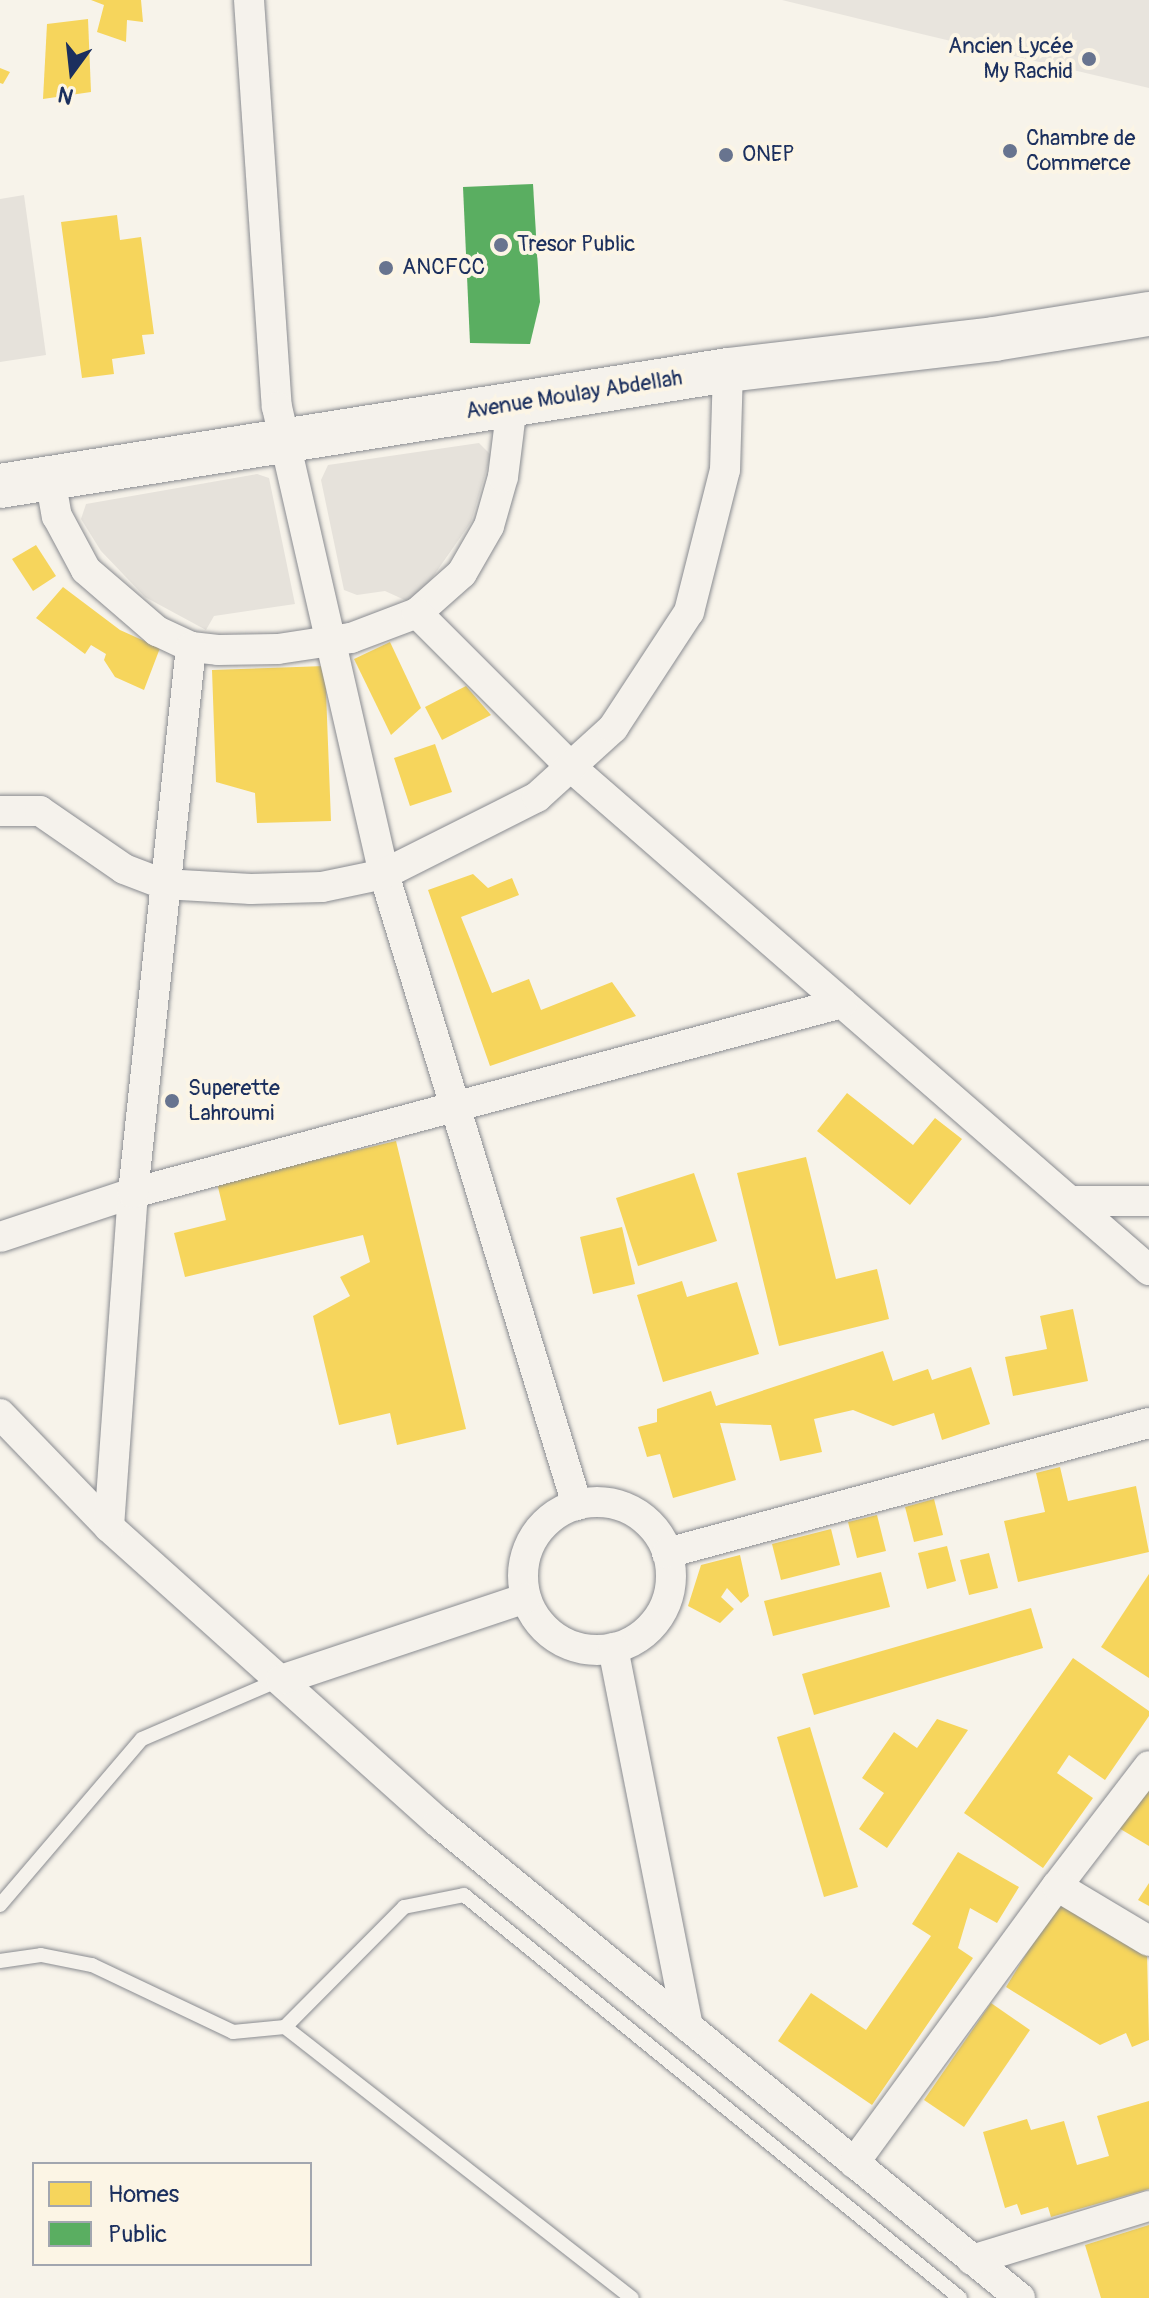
<!DOCTYPE html>
<meta charset="utf-8">
<style>
body{margin:0}
#map{position:relative;width:1149px;height:2298px;overflow:hidden;background:#f7f3ea;font-family:Pangolin,sans-serif}
div>[style]{position:absolute}
.built>*{inset:0;background:#e8e4dd}
.green>*{inset:0;background:#e6e2db}
.homes>*{inset:0;background:#f6d55c}
.public>*{inset:0;background:#5aae61}
.roads{filter:drop-shadow(0 0 2px #8a8c91) drop-shadow(0 0 2px #8a8c91)}
.lane>*{height:14px;margin:-7px;padding:0 7px;transform-origin:7px;border-radius:7px;background:#f5f2ec}
.street>*{height:30px;margin:-15px;padding:0 15px;transform-origin:15px;border-radius:15px;background:#f5f2ec}
.street>.ring{margin:-15px;padding:0;box-sizing:content-box;background:none;border:30px solid #f5f2ec;border-radius:50%}
.primary>*{height:44px;margin:-22px;padding:0 22px;transform-origin:22px;border-radius:22px;background:#f5f2ec}
.dots>*{width:22px;height:22px;translate:-50% -50%;box-sizing:border-box;border:4px solid #fcf5e5;border-radius:50%}
span{translate:-50% -50%;white-space:nowrap;text-align:center;line-height:1.15;-webkit-text-stroke:8px #fcf5e5;paint-order:stroke}
.poi-label{font-size:22px;color:#1b2f5e}
.right{translate:-100% -50%;text-align:right}
.left{translate:0 -50%;text-align:left}
.street-label{font-size:22px;color:#1b2f5e}
.legend{position:absolute;left:32px;top:2162px;width:280px;height:104px;box-sizing:border-box;background:#fcf5e5;border:2px solid #a2a6af;margin:0;padding:10px 14px;list-style:none;font-size:24px;color:#1b2f5e}
.legend li{display:flex;align-items:center;gap:16px;height:40px}
.legend b{width:40px;border:2px solid #a2a6af}
.north{position:absolute;left:32px;top:32px;width:80px;height:80px;-webkit-text-stroke:6px #fcf5e5;paint-order:stroke;rotate:195deg;font-size:22px;font-weight:700;line-height:32px;text-align:center;color:#1b2f5e}
.north::after{content:'';display:block;margin:auto;width:28px;height:36px;background:#1b2f5e;clip-path:polygon(50% 0,100% 100%,50% 72%,0 100%)}
</style>
<div id="map">
<div class="built">
<div style="clip-path:polygon(782px 0,1149px 0,1149px 88px,909px 31px)"></div>
</div>
<div class="green">
<div style="clip-path:polygon(24px 195px,46px 355px,0 362px,0 199px)"></div>
<div style="clip-path:polygon(479px 443px,491px 455px,471px 522px,425px 588px,407px 601px,385px 591px,357px 595px,344px 590px,321px 480px,328px 465px)"></div>
<div style="clip-path:polygon(257px 474px,269px 478px,295px 604px,214px 616px,206px 630px,145px 597px,101px 551px,81px 519px,86px 504px)"></div>
</div>
<div class="homes">
<div style="clip-path:polygon(91px 0,141px 0,143px 22px,127px 20px,126px 42px,97px 32px,104px 5px)"></div>
<div style="clip-path:polygon(88px 19px,91px 92px,43px 99px,47px 24px)"></div>
<div style="clip-path:polygon(0 68px,10px 72px,3px 84px,0 83px)"></div>
<div style="clip-path:polygon(117px 215px,120px 240px,141px 237px,154px 334px,142px 335px,145px 354px,112px 359px,114px 374px,82px 378px,61px 222px)"></div>
<div style="clip-path:polygon(36px 545px,56px 576px,33px 591px,12px 559px)"></div>
<div style="clip-path:polygon(63px 587px,120px 630px,160px 648px,144px 690px,115px 677px,104px 660px,106px 654px,91px 645px,85px 654px,36px 618px)"></div>
<div style="clip-path:polygon(390px 642px,421px 708px,391px 735px,354px 659px)"></div>
<div style="clip-path:polygon(325px 666px,331px 821px,257px 823px,255px 793px,216px 782px,212px 670px)"></div>
<div style="clip-path:polygon(466px 686px,491px 715px,442px 740px,425px 707px)"></div>
<div style="clip-path:polygon(435px 744px,452px 792px,410px 806px,394px 758px)"></div>
<div style="clip-path:polygon(473px 874px,488px 888px,512px 878px,519px 895px,461px 917px,492px 993px,529px 979px,541px 1010px,612px 982px,636px 1016px,490px 1066px,428px 890px)"></div>
<div style="clip-path:polygon(847px 1093px,913px 1145px,935px 1118px,962px 1139px,910px 1205px,817px 1131px)"></div>
<div style="clip-path:polygon(396px 1141px,466px 1429px,397px 1445px,390px 1413px,339px 1425px,313px 1316px,350px 1296px,340px 1277px,370px 1262px,363px 1235px,185px 1277px,174px 1233px,226px 1220px,217px 1183px)"></div>
<div style="clip-path:polygon(806px 1157px,836px 1279px,877px 1269px,889px 1319px,779px 1346px,737px 1173px)"></div>
<div style="clip-path:polygon(694px 1173px,717px 1241px,638px 1266px,616px 1198px)"></div>
<div style="clip-path:polygon(622px 1227px,635px 1284px,593px 1294px,580px 1237px)"></div>
<div style="clip-path:polygon(682px 1281px,687px 1297px,737px 1282px,759px 1354px,663px 1382px,637px 1295px)"></div>
<div style="clip-path:polygon(1073px 1309px,1088px 1381px,1013px 1396px,1005px 1357px,1047px 1349px,1040px 1316px)"></div>
<div style="clip-path:polygon(883px 1351px,893px 1381px,928px 1369px,932px 1380px,971px 1367px,990px 1424px,942px 1440px,934px 1413px,893px 1426px,853px 1410px,814px 1419px,822px 1452px,780px 1461px,771px 1425px,720px 1423px,736px 1480px,673px 1498px,660px 1454px,647px 1457px,638px 1427px,657px 1422px,657px 1409px,711px 1391px,716px 1406px)"></div>
<div style="clip-path:polygon(1060px 1467px,1068px 1501px,1136px 1486px,1149px 1552px,1018px 1582px,1004px 1521px,1045px 1512px,1036px 1473px)"></div>
<div style="clip-path:polygon(934px 1499px,943px 1535px,914px 1542px,905px 1507px)"></div>
<div style="clip-path:polygon(877px 1515px,886px 1551px,857px 1558px,848px 1522px)"></div>
<div style="clip-path:polygon(831px 1529px,840px 1565px,781px 1580px,772px 1544px)"></div>
<div style="clip-path:polygon(947px 1546px,956px 1581px,927px 1589px,918px 1553px)"></div>
<div style="clip-path:polygon(989px 1553px,998px 1588px,969px 1595px,960px 1560px)"></div>
<div style="clip-path:polygon(740px 1555px,749px 1596px,741px 1603px,727px 1588px,721px 1597px,734px 1609px,720px 1623px,688px 1606px,701px 1565px)"></div>
<div style="clip-path:polygon(881px 1572px,890px 1607px,773px 1636px,764px 1601px)"></div>
<div style="clip-path:polygon(1149px 1574px,1149px 1678px,1101px 1647px)"></div>
<div style="clip-path:polygon(1031px 1608px,1043px 1648px,814px 1715px,802px 1674px)"></div>
<div style="clip-path:polygon(1073px 1658px,1149px 1711px,1149px 1716px,1105px 1780px,1069px 1755px,1057px 1773px,1093px 1798px,1043px 1868px,964px 1813px)"></div>
<div style="clip-path:polygon(937px 1719px,968px 1730px,887px 1848px,859px 1829px,884px 1793px,862px 1778px,894px 1732px,917px 1748px)"></div>
<div style="clip-path:polygon(810px 1727px,858px 1887px,824px 1897px,777px 1737px)"></div>
<div style="clip-path:polygon(1149px 1775px,1149px 1846px,1117px 1827px)"></div>
<div style="clip-path:polygon(958px 1852px,1019px 1887px,997px 1923px,970px 1908px,958px 1948px,973px 1958px,872px 2105px,778px 2041px,811px 1993px,866px 2030px,931px 1936px,912px 1924px)"></div>
<div style="clip-path:polygon(1149px 1883px,1149px 1906px,1138px 1900px)"></div>
<div style="clip-path:polygon(1060px 1899px,1147px 1952px,1149px 2040px,1132px 2047px,1126px 2033px,1100px 2045px,1006px 1987px)"></div>
<div style="clip-path:polygon(991px 2003px,1030px 2030px,964px 2127px,924px 2100px)"></div>
<div style="clip-path:polygon(1149px 2101px,1149px 2189px,1051px 2217px,1048px 2207px,1021px 2215px,1017px 2204px,1005px 2208px,983px 2132px,1027px 2119px,1031px 2130px,1064px 2121px,1077px 2165px,1109px 2156px,1097px 2116px)"></div>
<div style="clip-path:polygon(1149px 2225px,1149px 2298px,1101px 2298px,1085px 2245px)"></div>
</div>
<div class="public">
<div style="clip-path:polygon(533px 184px,540px 302px,530px 344px,470px 343px,463px 187px)"></div>
</div>
<div class="roads">
<div class="lane">
<div style="left:0;top:1905px;width:218px;rotate:-49.5deg"></div>
<div style="left:142px;top:1739px;width:149px;rotate:-23.3deg"></div>
<div style="left:0;top:1961px;width:41px;rotate:-8.3deg"></div>
<div style="left:41px;top:1955px;width:52px;rotate:11.1deg"></div>
<div style="left:92px;top:1965px;width:156px;rotate:25.4deg"></div>
<div style="left:233px;top:2032px;width:52px;rotate:-5.5deg"></div>
<div style="left:285px;top:2027px;width:440px;rotate:38deg"></div>
<div style="left:285px;top:2027px;width:169px;rotate:-45.2deg"></div>
<div style="left:404px;top:1907px;width:61px;rotate:-11.3deg"></div>
<div style="left:464px;top:1895px;width:639px;rotate:39.09deg"></div>
</div>
<div class="street">
<div style="left:249px;top:0;width:408px;rotate:86.1deg"></div>
<div style="left:277px;top:407px;width:479px;rotate:77.1deg"></div>
<div style="left:384px;top:874px;width:660px;rotate:72.99deg"></div>
<div style="left:50px;top:478px;width:39px;rotate:80deg"></div>
<div style="left:57px;top:516px;width:61px;rotate:61.8deg"></div>
<div style="left:86px;top:570px;width:94px;rotate:40.7deg"></div>
<div style="left:157px;top:631px;width:38px;rotate:25deg"></div>
<div style="left:191px;top:647px;width:27px;rotate:6deg"></div>
<div style="left:218px;top:650px;width:60px;rotate:-1deg"></div>
<div style="left:278px;top:649px;width:74px;rotate:-8.6deg"></div>
<div style="left:351px;top:638px;width:71px;rotate:-20.7deg"></div>
<div style="left:417px;top:613px;width:60px;rotate:-41.6deg"></div>
<div style="left:462px;top:573px;width:54px;rotate:-60.1deg"></div>
<div style="left:489px;top:526px;width:51px;rotate:-74.1deg"></div>
<div style="left:503px;top:477px;width:73px;rotate:-82.9deg"></div>
<div style="left:417px;top:613px;width:219px;rotate:45deg"></div>
<div style="left:572px;top:768px;width:765px;rotate:41.02deg"></div>
<div style="left:0;top:811px;width:40px"></div>
<div style="left:40px;top:811px;width:102px;rotate:34.6deg"></div>
<div style="left:124px;top:869px;width:42px;rotate:21deg"></div>
<div style="left:163px;top:884px;width:88px;rotate:3.3deg"></div>
<div style="left:251px;top:889px;width:71px;rotate:-1.6deg"></div>
<div style="left:322px;top:887px;width:63px;rotate:-11.8deg"></div>
<div style="left:384px;top:874px;width:171px;rotate:-26.7deg"></div>
<div style="left:537px;top:797px;width:103px;rotate:-42.2deg"></div>
<div style="left:613px;top:728px;width:139px;rotate:-56.8deg"></div>
<div style="left:689px;top:612px;width:146px;rotate:-75.8deg"></div>
<div style="left:725px;top:470px;width:100px;rotate:-88.3deg"></div>
<div style="left:1074px;top:1201px;width:75px"></div>
<div style="left:0;top:1237px;width:140px;rotate:-18.3deg"></div>
<div style="left:133px;top:1193px;width:734px;rotate:-15deg"></div>
<div style="left:0;top:1414px;width:157px;rotate:46deg"></div>
<div style="left:109px;top:1527px;width:442px;rotate:41.9deg"></div>
<div style="left:438px;top:1822px;width:752px;rotate:39.28deg"></div>
<div class="ring" style="left:523px;top:1502px;width:118px;height:118px"></div>
<div style="left:109px;top:1527px;width:335px;rotate:-85.9deg"></div>
<div style="left:133px;top:1193px;width:549px;rotate:-83.94deg"></div>
<div style="left:667px;top:1553px;width:499px;rotate:-15.1deg"></div>
<div style="left:613px;top:1648px;width:386px;rotate:78.8deg"></div>
<div style="left:281px;top:1680px;width:258px;rotate:-18.5deg"></div>
<div style="left:1057px;top:1886px;width:151px;rotate:-52.5deg"></div>
<div style="left:854px;top:2163px;width:343px;rotate:-53.8deg"></div>
<div style="left:1057px;top:1886px;width:107px;rotate:30.9deg"></div>
<div style="left:972px;top:2260px;width:185px;rotate:-17deg"></div>
</div>
<div class="primary">
<div style="left:0;top:486px;width:737px;rotate:-9.05deg"></div>
<div style="left:728px;top:370px;width:268px;rotate:-6.6deg"></div>
<div style="left:994px;top:339px;width:157px;rotate:-9.2deg"></div>
</div>
</div>
<div class="dots">
<div style="left:1089px;top:59px;background:#68748f"></div>
<div style="left:1010px;top:151px;background:#68748f"></div>
<div style="left:726px;top:155px;background:#68748f"></div>
<div style="left:501px;top:245px;background:#68748f"></div>
<div style="left:386px;top:268px;background:#68748f"></div>
<div style="left:172px;top:1101px;background:#68748f"></div>
</div>
<div class="poi-label">
<span class="right" style="left:1073px;top:59px">Ancien Lycée<br>My Rachid</span>
<span class="left" style="left:1026px;top:151px">Chambre de<br>Commerce</span>
<span class="left" style="left:742px;top:155px">ONEP</span>
<span class="left" style="left:517px;top:245px">Tresor Public</span>
<span class="left" style="left:402px;top:268px">ANCFCC</span>
<span class="left" style="left:188px;top:1101px">Superette<br>Lahroumi</span>
</div>
<div class="street-label">
<span style="left:574px;top:395px;rotate:-9deg">Avenue Moulay Abdellah</span>
</div>
<ul class="legend">
<li><b style="height:22px;background:#f6d55c"></b>Homes</li>
<li><b style="height:22px;background:#5aae61"></b>Public</li>
</ul>
<div class="north">N</div>
</div>
